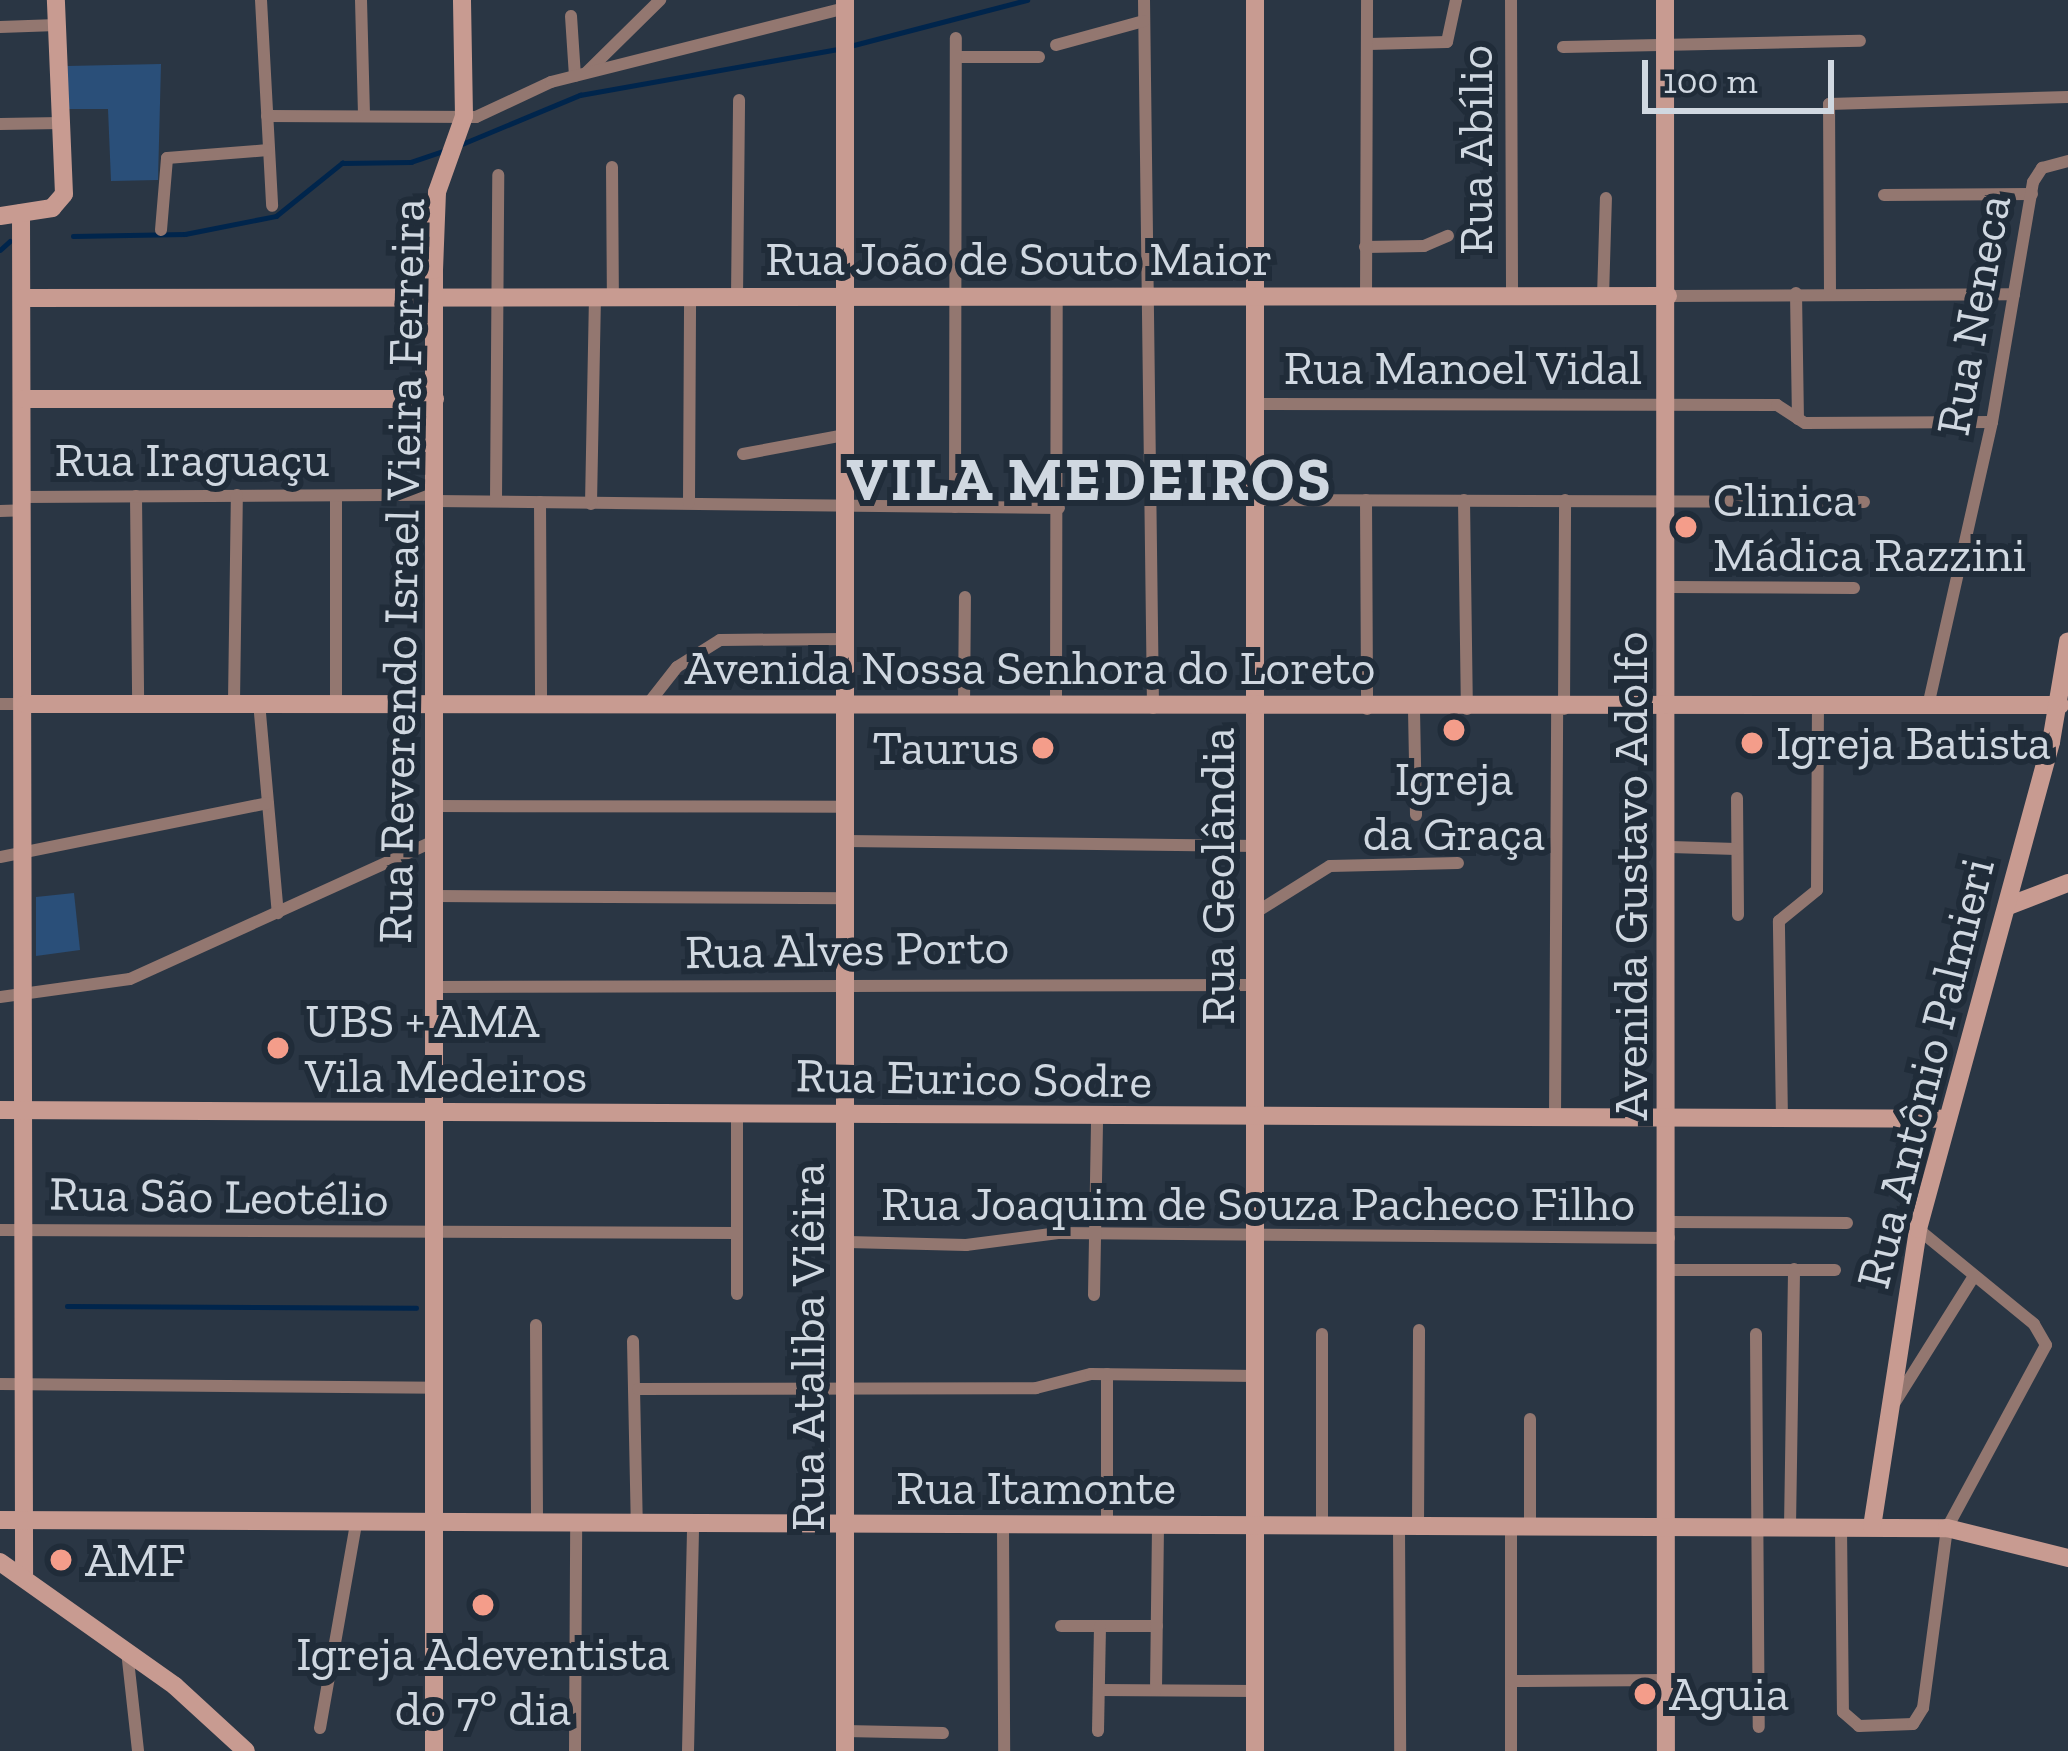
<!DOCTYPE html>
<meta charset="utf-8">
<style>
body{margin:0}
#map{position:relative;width:2068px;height:1751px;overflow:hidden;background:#2a3644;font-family:"Zilla Slab",serif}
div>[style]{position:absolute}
.green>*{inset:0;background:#2a4f79}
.stream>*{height:4.5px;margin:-2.25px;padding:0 2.25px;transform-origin:2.25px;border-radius:2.25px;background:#00254c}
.street>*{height:12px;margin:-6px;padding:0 6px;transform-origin:6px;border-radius:6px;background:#937770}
.secondary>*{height:18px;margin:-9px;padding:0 9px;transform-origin:9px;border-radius:9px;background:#c89b91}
.dots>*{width:33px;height:33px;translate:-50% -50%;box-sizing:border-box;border:6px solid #202c39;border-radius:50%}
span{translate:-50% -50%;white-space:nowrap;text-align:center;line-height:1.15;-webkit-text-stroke:12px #202c39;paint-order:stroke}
.street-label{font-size:48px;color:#d0d8e1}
.poi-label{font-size:48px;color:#d0d8e1}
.left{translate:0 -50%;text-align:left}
.right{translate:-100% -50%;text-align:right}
.district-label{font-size:60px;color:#d0d8e1;font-weight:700;letter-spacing:3px}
.scale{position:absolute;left:1642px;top:60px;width:192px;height:54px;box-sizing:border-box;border:6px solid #d0d8e1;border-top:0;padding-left:15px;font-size:36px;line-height:42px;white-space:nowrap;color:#d0d8e1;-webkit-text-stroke:9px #202c39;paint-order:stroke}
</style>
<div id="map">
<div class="green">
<div style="clip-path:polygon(161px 64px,158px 180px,111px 181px,108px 109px,69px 109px,67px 66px)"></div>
<div style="clip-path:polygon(74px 893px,80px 950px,36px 956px,36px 897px)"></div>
</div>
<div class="stream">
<div style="left:850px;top:46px;width:183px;rotate:-14.6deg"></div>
<div style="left:462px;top:144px;width:128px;rotate:-22.6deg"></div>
<div style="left:580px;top:95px;width:263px;rotate:-10.1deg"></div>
<div style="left:73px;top:236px;width:112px;rotate:-1deg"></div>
<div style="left:185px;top:234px;width:93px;rotate:-11.2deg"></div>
<div style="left:276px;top:216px;width:85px;rotate:-38.8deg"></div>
<div style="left:342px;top:163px;width:69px;rotate:-0.8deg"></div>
<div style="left:411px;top:162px;width:37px;rotate:-19deg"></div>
<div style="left:0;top:250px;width:13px;rotate:-42deg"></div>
<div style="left:67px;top:1306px;width:349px;rotate:0.3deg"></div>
</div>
<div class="street">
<div style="left:261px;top:0;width:206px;rotate:86.9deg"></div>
<div style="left:361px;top:0;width:115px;rotate:88.5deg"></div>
<div style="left:1144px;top:0;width:708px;rotate:89.27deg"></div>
<div style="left:1511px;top:0;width:299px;rotate:89.8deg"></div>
<div style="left:571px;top:16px;width:60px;rotate:86.2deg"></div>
<div style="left:0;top:27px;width:57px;rotate:-2deg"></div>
<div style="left:1369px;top:44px;width:78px;rotate:-1.5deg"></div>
<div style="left:1447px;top:42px;width:43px;rotate:-77.9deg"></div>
<div style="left:1056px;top:45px;width:91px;rotate:-15.3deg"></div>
<div style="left:1563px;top:47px;width:297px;rotate:-1.2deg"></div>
<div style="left:956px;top:57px;width:83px"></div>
<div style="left:587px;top:72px;width:103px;rotate:-44.6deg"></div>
<div style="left:267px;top:116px;width:209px;rotate:0.3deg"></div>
<div style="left:476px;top:117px;width:83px;rotate:-25deg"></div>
<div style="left:551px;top:82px;width:303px;rotate:-14.1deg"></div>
<div style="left:0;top:124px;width:61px;rotate:-0.9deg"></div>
<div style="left:612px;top:167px;width:129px;rotate:89.6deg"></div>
<div style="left:1884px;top:195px;width:148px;rotate:-0.4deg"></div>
<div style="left:161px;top:230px;width:72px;rotate:-85.2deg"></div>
<div style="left:167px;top:158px;width:101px;rotate:-4.5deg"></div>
<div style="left:1365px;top:247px;width:59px;rotate:-1deg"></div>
<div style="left:1424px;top:246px;width:26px;rotate:-23deg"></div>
<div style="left:1830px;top:292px;width:188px;rotate:-90.3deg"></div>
<div style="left:1829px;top:104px;width:239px;rotate:-1.7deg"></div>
<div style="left:1796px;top:293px;width:126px;rotate:89.1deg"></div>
<div style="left:1668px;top:296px;width:346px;rotate:-0.3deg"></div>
<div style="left:737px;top:297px;width:197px;rotate:-89.4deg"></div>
<div style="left:1603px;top:297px;width:99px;rotate:-88.3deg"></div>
<div style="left:1366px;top:299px;width:299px;rotate:-89.8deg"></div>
<div style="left:1257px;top:404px;width:520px;rotate:0.11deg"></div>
<div style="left:1777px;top:405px;width:33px;rotate:33deg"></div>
<div style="left:1805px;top:423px;width:187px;rotate:-0.3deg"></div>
<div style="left:743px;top:454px;width:104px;rotate:-10.6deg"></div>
<div style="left:136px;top:496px;width:207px;rotate:89.4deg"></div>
<div style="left:336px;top:496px;width:207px;rotate:90deg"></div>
<div style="left:22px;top:497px;width:412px;rotate:-0.3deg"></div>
<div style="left:1258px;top:500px;width:606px;rotate:0.19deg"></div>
<div style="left:1366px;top:500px;width:209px;rotate:89.7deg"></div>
<div style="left:1464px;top:500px;width:209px;rotate:89.2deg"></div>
<div style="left:434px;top:501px;width:625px;rotate:0.64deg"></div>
<div style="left:496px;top:501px;width:326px;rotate:-89.6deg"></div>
<div style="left:540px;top:502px;width:200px;rotate:89.7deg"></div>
<div style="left:689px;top:503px;width:207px;rotate:-89.7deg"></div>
<div style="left:591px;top:504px;width:208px;rotate:-88.9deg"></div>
<div style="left:955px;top:507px;width:469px;rotate:-89.9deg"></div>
<div style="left:0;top:511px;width:23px;rotate:-2deg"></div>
<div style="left:1670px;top:587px;width:184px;rotate:0.3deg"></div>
<div style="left:234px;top:702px;width:207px;rotate:-89.2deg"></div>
<div style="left:259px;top:702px;width:212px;rotate:84.9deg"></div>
<div style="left:0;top:704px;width:25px"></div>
<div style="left:648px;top:704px;width:47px;rotate:-51.9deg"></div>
<div style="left:677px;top:667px;width:51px;rotate:-32.1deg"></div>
<div style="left:720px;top:640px;width:126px;rotate:-0.5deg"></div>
<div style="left:964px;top:706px;width:109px;rotate:-89.5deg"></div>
<div style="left:1928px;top:706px;width:291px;rotate:-77.3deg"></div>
<div style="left:1992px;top:422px;width:243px;rotate:-80.3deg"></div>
<div style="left:2033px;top:182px;width:17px;rotate:-57deg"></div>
<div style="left:2042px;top:168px;width:27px;rotate:-15deg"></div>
<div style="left:1056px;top:707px;width:408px;rotate:-89.9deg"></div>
<div style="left:1564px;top:709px;width:209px;rotate:-89.7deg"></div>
<div style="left:1414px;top:710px;width:105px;rotate:88.9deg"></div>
<div style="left:1737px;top:798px;width:117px;rotate:89.5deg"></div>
<div style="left:434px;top:806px;width:412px;rotate:0.1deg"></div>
<div style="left:846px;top:841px;width:411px;rotate:0.7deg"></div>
<div style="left:1671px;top:847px;width:65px;rotate:1.8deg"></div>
<div style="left:0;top:857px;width:273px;rotate:-11.4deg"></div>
<div style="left:435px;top:896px;width:412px;rotate:0.3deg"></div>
<div style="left:1258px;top:911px;width:85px;rotate:-32deg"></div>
<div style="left:1330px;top:866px;width:128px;rotate:-1.3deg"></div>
<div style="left:437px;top:987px;width:820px;rotate:-0.14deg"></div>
<div style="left:0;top:997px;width:131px;rotate:-7.9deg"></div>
<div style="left:130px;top:979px;width:334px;rotate:-24.4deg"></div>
<div style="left:737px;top:1116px;width:178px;rotate:90deg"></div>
<div style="left:1555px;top:1120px;width:410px;rotate:-89.7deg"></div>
<div style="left:1782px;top:1120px;width:199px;rotate:-90.9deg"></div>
<div style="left:1779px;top:921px;width:49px;rotate:-39.2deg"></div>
<div style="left:1817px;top:890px;width:185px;rotate:-89.7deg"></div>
<div style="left:1669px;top:1222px;width:178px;rotate:0.3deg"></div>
<div style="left:0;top:1230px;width:737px;rotate:0.23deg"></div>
<div style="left:848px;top:1242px;width:118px;rotate:1.5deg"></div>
<div style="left:966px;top:1245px;width:93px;rotate:-7.4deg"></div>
<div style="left:1058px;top:1233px;width:611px;rotate:0.47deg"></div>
<div style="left:1669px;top:1270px;width:166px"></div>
<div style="left:1094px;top:1295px;width:176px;rotate:-89deg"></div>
<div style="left:536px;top:1325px;width:200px;rotate:89.7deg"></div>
<div style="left:1756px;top:1334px;width:393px;rotate:89.6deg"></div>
<div style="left:633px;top:1341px;width:184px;rotate:88.8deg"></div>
<div style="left:1107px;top:1374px;width:153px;rotate:90deg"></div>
<div style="left:0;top:1384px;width:437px;rotate:0.5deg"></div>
<div style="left:638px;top:1389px;width:398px;rotate:-0.1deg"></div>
<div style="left:1036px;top:1388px;width:57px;rotate:-14.3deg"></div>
<div style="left:1091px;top:1374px;width:166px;rotate:0.7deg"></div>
<div style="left:1895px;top:1402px;width:149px;rotate:-57.9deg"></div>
<div style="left:1003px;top:1527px;width:224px;rotate:89.7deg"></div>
<div style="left:1322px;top:1527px;width:193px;rotate:-90deg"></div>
<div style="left:1399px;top:1527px;width:224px;rotate:89.7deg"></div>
<div style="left:1418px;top:1527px;width:197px;rotate:-89.7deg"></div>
<div style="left:1511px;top:1527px;width:224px;rotate:90deg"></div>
<div style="left:1530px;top:1527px;width:108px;rotate:-90deg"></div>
<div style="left:1790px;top:1527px;width:258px;rotate:-89.1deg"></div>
<div style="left:1841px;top:1527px;width:185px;rotate:89.4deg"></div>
<div style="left:1843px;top:1712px;width:21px;rotate:41deg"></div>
<div style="left:1859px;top:1726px;width:54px;rotate:-2.1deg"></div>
<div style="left:1913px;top:1724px;width:19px;rotate:-58deg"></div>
<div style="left:1923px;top:1708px;width:182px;rotate:-82.4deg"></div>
<div style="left:1947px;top:1528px;width:208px;rotate:-61.6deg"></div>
<div style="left:2046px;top:1345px;width:24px;rotate:-120deg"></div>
<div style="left:2034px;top:1324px;width:150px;rotate:-140.7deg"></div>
<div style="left:1061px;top:1626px;width:96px"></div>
<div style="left:127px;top:1651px;width:101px;rotate:83.7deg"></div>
<div style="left:1511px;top:1681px;width:155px;rotate:-0.4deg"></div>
<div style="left:1099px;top:1690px;width:157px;rotate:0.4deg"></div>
<div style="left:1156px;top:1690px;width:163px;rotate:-89.3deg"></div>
<div style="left:320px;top:1728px;width:207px;rotate:-80deg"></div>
<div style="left:845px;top:1731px;width:98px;rotate:1.2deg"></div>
<div style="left:1098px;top:1731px;width:105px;rotate:-88.9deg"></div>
<div style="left:575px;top:1751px;width:226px;rotate:-89.7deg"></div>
<div style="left:688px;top:1751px;width:225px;rotate:-88.7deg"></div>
</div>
<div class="secondary">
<div style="left:1255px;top:0;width:1751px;rotate:90deg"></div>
<div style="left:1665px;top:0;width:1751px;rotate:89.97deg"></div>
<div style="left:21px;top:213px;width:1361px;rotate:89.87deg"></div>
<div style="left:0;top:216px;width:53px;rotate:-8.7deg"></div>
<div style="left:52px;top:208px;width:18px;rotate:-49deg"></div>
<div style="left:64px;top:194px;width:194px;rotate:-92.4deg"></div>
<div style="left:23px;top:298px;width:1645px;rotate:-0.07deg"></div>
<div style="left:23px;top:399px;width:412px"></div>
<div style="left:25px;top:704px;width:2035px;rotate:0.03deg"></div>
<div style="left:2008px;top:906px;width:64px;rotate:-21deg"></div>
<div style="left:0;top:1110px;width:1947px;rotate:0.26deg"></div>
<div style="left:0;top:1520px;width:1947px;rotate:0.24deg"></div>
<div style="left:1947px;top:1528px;width:125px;rotate:13.9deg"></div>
<div style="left:1872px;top:1527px;width:302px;rotate:-81.2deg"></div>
<div style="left:1918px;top:1229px;width:505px;rotate:-74.72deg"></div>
<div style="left:2051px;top:742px;width:102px;rotate:-80.4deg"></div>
<div style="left:0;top:1562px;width:214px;rotate:35.3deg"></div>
<div style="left:175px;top:1686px;width:96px;rotate:42.5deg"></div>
<div style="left:434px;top:1751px;width:1481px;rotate:-90deg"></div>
<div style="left:434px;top:270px;width:78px;rotate:-87.8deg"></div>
<div style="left:437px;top:192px;width:81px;rotate:-70.4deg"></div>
<div style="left:464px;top:116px;width:116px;rotate:-91deg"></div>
<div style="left:845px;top:1751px;width:1751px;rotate:-90deg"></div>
</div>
<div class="dots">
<div style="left:1686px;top:527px;background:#f49d8a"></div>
<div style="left:1454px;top:730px;background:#f49d8a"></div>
<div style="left:1752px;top:743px;background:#f49d8a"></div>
<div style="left:1043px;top:748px;background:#f49d8a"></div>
<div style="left:278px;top:1048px;background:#f49d8a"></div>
<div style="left:61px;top:1560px;background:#f49d8a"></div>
<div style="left:483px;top:1605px;background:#f49d8a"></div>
<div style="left:1645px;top:1694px;background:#f49d8a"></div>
</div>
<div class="street-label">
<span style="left:1476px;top:150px;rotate:-90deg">Rua Abílio</span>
<span style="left:1019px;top:259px">Rua João de Souto Maior</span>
<span style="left:1973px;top:315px;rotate:-80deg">Rua Neneca</span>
<span style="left:1463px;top:368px">Rua Manoel Vidal</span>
<span style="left:192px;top:460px">Rua Iraguaçu</span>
<span style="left:401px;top:571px;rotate:-89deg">Rua Reverendo Israel Vieira Ferreira</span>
<span style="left:1030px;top:668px">Avenida Nossa Senhora do Loreto</span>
<span style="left:1218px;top:876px;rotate:-90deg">Rua Geolândia</span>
<span style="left:1631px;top:876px;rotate:-90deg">Avenida Gustavo Adolfo</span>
<span style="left:847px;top:949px;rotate:-1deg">Rua Alves Porto</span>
<span style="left:1925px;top:1073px;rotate:-76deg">Rua Antônio Palmieri</span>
<span style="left:974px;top:1078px;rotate:1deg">Rua Eurico Sodre</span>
<span style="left:219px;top:1196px;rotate:1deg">Rua São Leotélio</span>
<span style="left:1258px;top:1204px">Rua Joaquim de Souza Pacheco Filho</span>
<span style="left:808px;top:1347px;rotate:-90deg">Rua Ataliba Viêira</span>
<span style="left:1036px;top:1488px">Rua Itamonte</span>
</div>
<div class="poi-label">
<span class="left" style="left:1713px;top:527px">Clinica<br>Mádica Razzini</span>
<span class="left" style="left:1776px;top:743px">Igreja Batista</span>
<span class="right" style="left:1019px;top:748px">Taurus</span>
<span style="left:1454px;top:806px">Igreja<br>da Graça</span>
<span class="left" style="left:305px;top:1048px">UBS + AMA<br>Vila Medeiros</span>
<span class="left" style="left:85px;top:1560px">AMF</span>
<span style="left:483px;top:1681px">Igreja Adeventista<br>do 7º dia</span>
<span class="left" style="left:1669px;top:1694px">Aguia</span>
</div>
<div class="district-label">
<span style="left:1090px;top:479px">VILA MEDEIROS</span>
</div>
<div class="scale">100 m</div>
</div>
